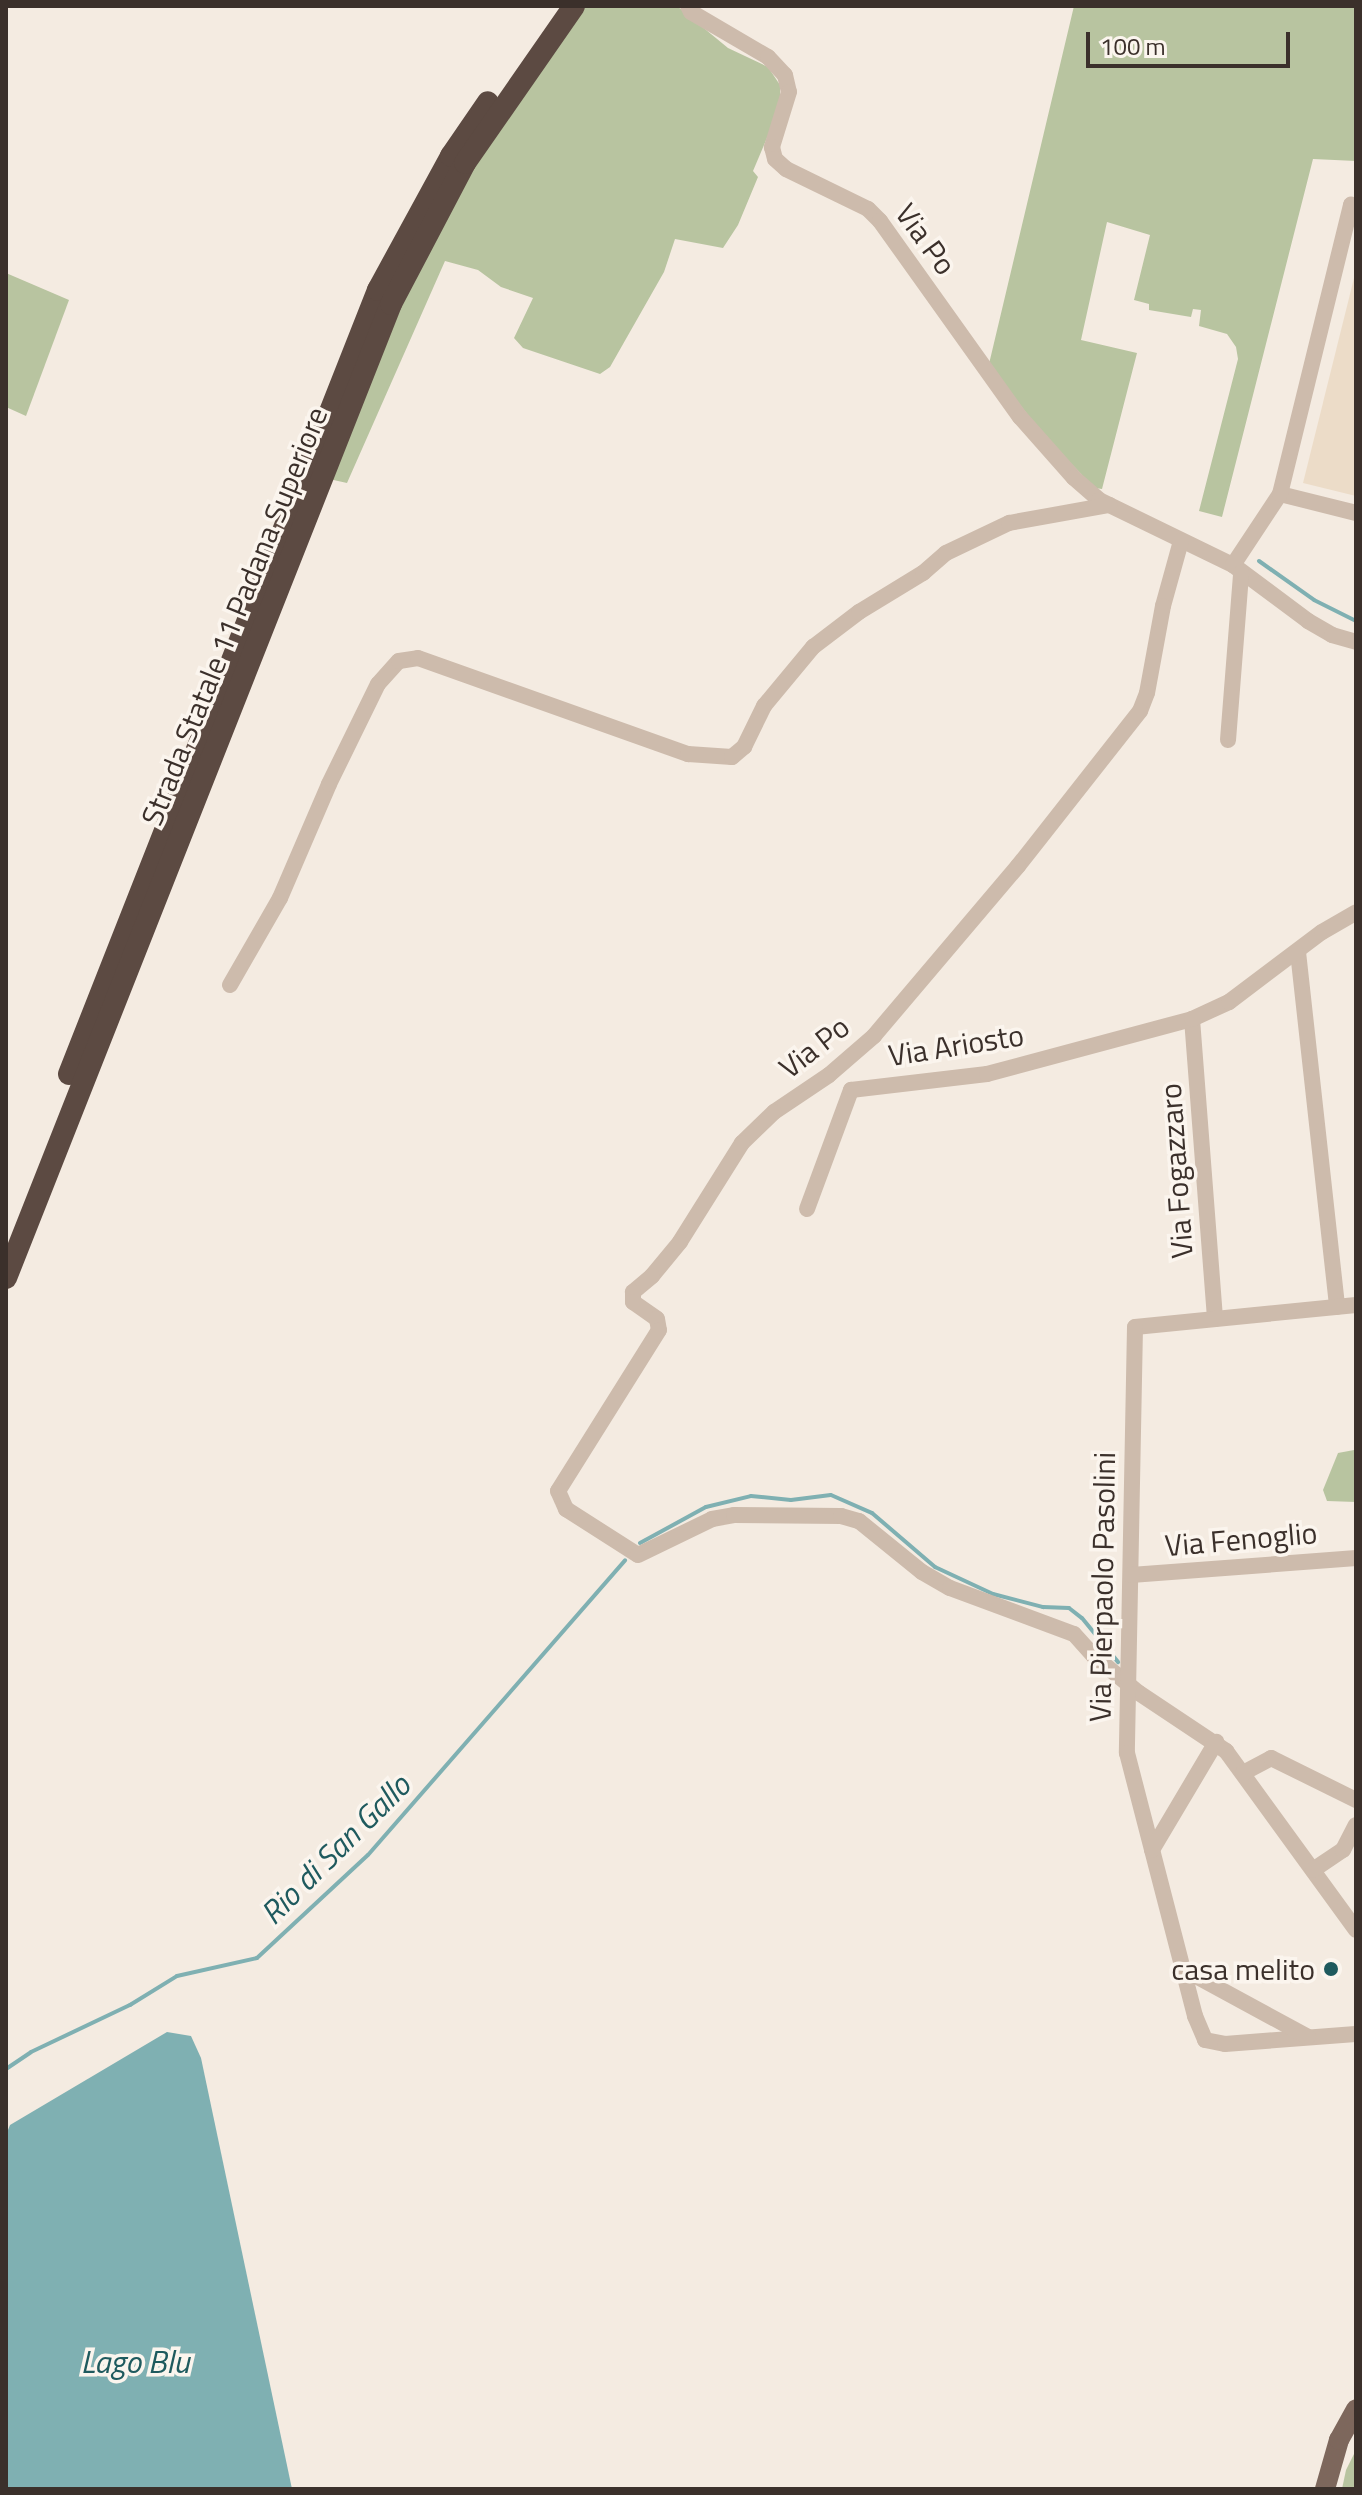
<!DOCTYPE html>
<style>
body{margin:0}
#map{position:relative;width:1362px;height:2495px;overflow:hidden;background:#f4ebe1;font-family:"Titillium Web",sans-serif}
div>[style]{position:absolute}
.green>*{inset:0;background:#b8c4a0}
.plaza>*{inset:0;background:#ecdcc8}
.water>*{inset:0;background:#7fb0b2}
.stream>*{height:4px;margin:-2px;padding:0 2px;transform-origin:2px;border-radius:2px;background:#7fb0b2}
.minor>*{height:16px;margin:-8px;padding:0 8px;transform-origin:8px;border-radius:8px;background:#cdbbac}
.major>*{height:20px;margin:-10px;padding:0 10px;transform-origin:10px;border-radius:10px;background:#7d675c}
.highway>*{height:22px;margin:-11px;padding:0 11px;transform-origin:11px;border-radius:11px;background:#5c4a42}
.dots>*{width:22px;height:22px;translate:-50% -50%;box-sizing:border-box;border:4px solid #fbf5ee;border-radius:50%}
span{translate:-50% -50%;white-space:nowrap;text-align:center;line-height:1.15;-webkit-text-stroke:7px #fbf5ee;paint-order:stroke}
.street-label{font-size:30px;color:#3b302b}
.poi-label{font-size:30px;color:#3b302b}
.right{translate:-100% -50%;text-align:right}
.water-label{font-size:32px;color:#1f5a5e;font-style:italic}
.frame{position:absolute;inset:0;border:8px solid #3b302b;pointer-events:none}
.scale{position:absolute;left:1086px;top:32px;width:204px;height:36px;box-sizing:border-box;border:4px solid #3b302b;border-top:0;padding-left:10px;font-size:24px;line-height:28px;white-space:nowrap;color:#3b302b;-webkit-text-stroke:6px #fbf5ee;paint-order:stroke}
</style>
<div id="map">
<div class="green">
<div style="clip-path:polygon(586px 6px,677px 6px,728px 48px,768px 67px,780px 85px,780px 107px,753px 171px,758px 177px,738px 225px,723px 248px,675px 239px,664px 272px,610px 367px,600px 374px,523px 348px,514px 338px,533px 298px,501px 287px,478px 270px,445px 261px,347px 483px,329px 479px,415px 274px,456px 198px,507px 114px)"></div>
<div style="clip-path:polygon(1074px 6px,1356px 6px,1356px 161px,1313px 159px,1222px 517px,1199px 511px,1238px 359px,1236px 347px,1227px 334px,1199px 326px,1201px 310px,1193px 309px,1191px 317px,1149px 310px,1149px 304px,1134px 300px,1150px 235px,1107px 222px,1081px 340px,1137px 353px,1102px 489px,1095px 488px,1043px 435px,989px 364px)"></div>
<div style="clip-path:polygon(6px 273px,69px 300px,26px 416px,6px 407px)"></div>
<div style="clip-path:polygon(1354px 1450px,1356px 1502px,1327px 1501px,1323px 1490px,1338px 1453px)"></div>
<div style="clip-path:polygon(1355px 2452px,1356px 2489px,1342px 2489px,1346px 2470px)"></div>
</div>
<div class="plaza">
<div style="clip-path:polygon(1356px 270px,1356px 496px,1303px 483px)"></div>
</div>
<div class="water">
<div style="clip-path:polygon(167px 2032px,191px 2036px,201px 2058px,292px 2489px,6px 2489px,6px 2135px,10px 2125px)"></div>
</div>
<div class="stream">
<div style="left:1259px;top:561px;width:67px;rotate:35.3deg"></div>
<div style="left:1314px;top:600px;width:47px;rotate:26.6deg"></div>
<div style="left:640px;top:1543px;width:75px;rotate:-28.6deg"></div>
<div style="left:706px;top:1507px;width:46px;rotate:-13.7deg"></div>
<div style="left:751px;top:1496px;width:40px;rotate:5.7deg"></div>
<div style="left:791px;top:1500px;width:40px;rotate:-7.1deg"></div>
<div style="left:831px;top:1495px;width:45px;rotate:23.7deg"></div>
<div style="left:872px;top:1513px;width:83px;rotate:40.6deg"></div>
<div style="left:935px;top:1567px;width:64px;rotate:25deg"></div>
<div style="left:993px;top:1594px;width:52px;rotate:14.6deg"></div>
<div style="left:1043px;top:1607px;width:26px;rotate:2deg"></div>
<div style="left:1069px;top:1608px;width:16px;rotate:38deg"></div>
<div style="left:1082px;top:1618px;width:57px;rotate:50.7deg"></div>
<div style="left:6px;top:2069px;width:30px;rotate:-34deg"></div>
<div style="left:31px;top:2052px;width:110px;rotate:-25.4deg"></div>
<div style="left:130px;top:2005px;width:55px;rotate:-31.7deg"></div>
<div style="left:177px;top:1976px;width:82px;rotate:-12.7deg"></div>
<div style="left:257px;top:1958px;width:151px;rotate:-42.9deg"></div>
<div style="left:368px;top:1855px;width:391px;rotate:-48.9deg"></div>
</div>
<div class="minor">
<div style="left:688px;top:6px;width:7px;rotate:63deg"></div>
<div style="left:691px;top:12px;width:89px;rotate:30.3deg"></div>
<div style="left:768px;top:57px;width:25px;rotate:47deg"></div>
<div style="left:785px;top:75px;width:17px;rotate:77deg"></div>
<div style="left:789px;top:92px;width:58px;rotate:107.2deg"></div>
<div style="left:772px;top:147px;width:12px;rotate:76deg"></div>
<div style="left:775px;top:159px;width:15px;rotate:42deg"></div>
<div style="left:786px;top:169px;width:91px;rotate:26deg"></div>
<div style="left:868px;top:209px;width:17px;rotate:45deg"></div>
<div style="left:880px;top:221px;width:241px;rotate:54.5deg"></div>
<div style="left:1020px;top:417px;width:81px;rotate:48.5deg"></div>
<div style="left:1074px;top:478px;width:33px;rotate:41deg"></div>
<div style="left:1099px;top:500px;width:149px;rotate:25.9deg"></div>
<div style="left:1233px;top:565px;width:94px;rotate:36.7deg"></div>
<div style="left:1308px;top:621px;width:28px;rotate:30deg"></div>
<div style="left:1332px;top:635px;width:25px;rotate:16deg"></div>
<div style="left:1280px;top:494px;width:78px;rotate:14deg"></div>
<div style="left:1181px;top:541px;width:67px;rotate:105.5deg"></div>
<div style="left:1163px;top:606px;width:88px;rotate:100.4deg"></div>
<div style="left:1147px;top:693px;width:19px;rotate:111deg"></div>
<div style="left:1140px;top:711px;width:197px;rotate:128.2deg"></div>
<div style="left:1018px;top:866px;width:223px;rotate:130.3deg"></div>
<div style="left:874px;top:1036px;width:60px;rotate:139.1deg"></div>
<div style="left:829px;top:1075px;width:66px;rotate:146.1deg"></div>
<div style="left:774px;top:1112px;width:45px;rotate:135.9deg"></div>
<div style="left:742px;top:1143px;width:117px;rotate:122.1deg"></div>
<div style="left:680px;top:1242px;width:44px;rotate:129.5deg"></div>
<div style="left:652px;top:1276px;width:25px;rotate:140deg"></div>
<div style="left:633px;top:1292px;width:10px;rotate:90deg"></div>
<div style="left:633px;top:1302px;width:29px;rotate:35deg"></div>
<div style="left:657px;top:1319px;width:11px;rotate:80deg"></div>
<div style="left:659px;top:1330px;width:190px;rotate:122.1deg"></div>
<div style="left:558px;top:1491px;width:20px;rotate:66deg"></div>
<div style="left:566px;top:1509px;width:85px;rotate:32.6deg"></div>
<div style="left:638px;top:1555px;width:82px;rotate:-25.9deg"></div>
<div style="left:712px;top:1519px;width:22px;rotate:-10deg"></div>
<div style="left:734px;top:1515px;width:107px;rotate:0.5deg"></div>
<div style="left:841px;top:1516px;width:19px;rotate:16deg"></div>
<div style="left:859px;top:1521px;width:81px;rotate:39deg"></div>
<div style="left:922px;top:1572px;width:32px;rotate:30deg"></div>
<div style="left:950px;top:1588px;width:132px;rotate:20.4deg"></div>
<div style="left:1074px;top:1634px;width:31px;rotate:48deg"></div>
<div style="left:1095px;top:1657px;width:57px;rotate:39.3deg"></div>
<div style="left:1139px;top:1693px;width:105px;rotate:33.7deg"></div>
<div style="left:1226px;top:1751px;width:221px;rotate:54deg"></div>
<div style="left:1233px;top:565px;width:85px;rotate:-56.5deg"></div>
<div style="left:1280px;top:494px;width:298px;rotate:-76.2deg"></div>
<div style="left:1351px;top:205px;width:5px;rotate:11deg"></div>
<div style="left:1228px;top:740px;width:168px;rotate:-85.5deg"></div>
<div style="left:1298px;top:952px;width:357px;rotate:83.7deg"></div>
<div style="left:230px;top:985px;width:100px;rotate:-60.1deg"></div>
<div style="left:280px;top:898px;width:124px;rotate:-66.7deg"></div>
<div style="left:329px;top:784px;width:111px;rotate:-63.9deg"></div>
<div style="left:378px;top:684px;width:31px;rotate:-48deg"></div>
<div style="left:399px;top:661px;width:19px;rotate:-9deg"></div>
<div style="left:418px;top:658px;width:287px;rotate:19.6deg"></div>
<div style="left:688px;top:754px;width:44px;rotate:3.9deg"></div>
<div style="left:732px;top:757px;width:16px;rotate:-40deg"></div>
<div style="left:744px;top:747px;width:46px;rotate:-64deg"></div>
<div style="left:764px;top:706px;width:77px;rotate:-50.3deg"></div>
<div style="left:813px;top:647px;width:58px;rotate:-37.3deg"></div>
<div style="left:859px;top:612px;width:75px;rotate:-31.4deg"></div>
<div style="left:923px;top:573px;width:30px;rotate:-41deg"></div>
<div style="left:946px;top:553px;width:70px;rotate:-25.5deg"></div>
<div style="left:1009px;top:523px;width:102px;rotate:-10.2deg"></div>
<div style="left:1192px;top:1019px;width:301px;rotate:85.6deg"></div>
<div style="left:807px;top:1209px;width:127px;rotate:-69.7deg"></div>
<div style="left:851px;top:1090px;width:137px;rotate:-6.7deg"></div>
<div style="left:987px;top:1074px;width:212px;rotate:-15deg"></div>
<div style="left:1192px;top:1019px;width:41px;rotate:-24.7deg"></div>
<div style="left:1229px;top:1002px;width:116px;rotate:-37deg"></div>
<div style="left:1322px;top:932px;width:39px;rotate:-30deg"></div>
<div style="left:1356px;top:1305px;width:222px;rotate:174.3deg"></div>
<div style="left:1135px;top:1327px;width:426px;rotate:91.1deg"></div>
<div style="left:1127px;top:1753px;width:272px;rotate:75.5deg"></div>
<div style="left:1195px;top:2016px;width:26px;rotate:67deg"></div>
<div style="left:1205px;top:2040px;width:20px;rotate:11deg"></div>
<div style="left:1225px;top:2044px;width:131px;rotate:-4.4deg"></div>
<div style="left:1131px;top:1575px;width:226px;rotate:-4.3deg"></div>
<div style="left:1243px;top:1773px;width:32px;rotate:-28deg"></div>
<div style="left:1271px;top:1758px;width:95px;rotate:26.3deg"></div>
<div style="left:1152px;top:1850px;width:126px;rotate:-59.3deg"></div>
<div style="left:1313px;top:1870px;width:36px;rotate:-34deg"></div>
<div style="left:1343px;top:1850px;width:28px;rotate:-63deg"></div>
<div style="left:1183px;top:1969px;width:142px;rotate:28.5deg"></div>
</div>
<div class="major">
<div style="left:1325px;top:2489px;width:51px;rotate:-74.1deg"></div>
<div style="left:1339px;top:2440px;width:35px;rotate:-61deg"></div>
</div>
<div class="highway">
<div style="left:69px;top:1074px;width:843px;rotate:-68.49deg"></div>
<div style="left:378px;top:290px;width:153px;rotate:-61.4deg"></div>
<div style="left:451px;top:156px;width:65px;rotate:-55.6deg"></div>
<div style="left:6px;top:1278px;width:1047px;rotate:-68.43deg"></div>
<div style="left:391px;top:304px;width:159px;rotate:-62.3deg"></div>
<div style="left:465px;top:163px;width:191px;rotate:-55.2deg"></div>
</div>
<div class="dots">
<div style="left:1331px;top:1969px;background:#1f5a5e"></div>
</div>
<div class="street-label">
<span style="left:926px;top:239px;rotate:54deg">Via Po</span>
<span style="left:234px;top:616px;rotate:-68deg">Strada Statale 11 Padana Superiore</span>
<span style="left:956px;top:1045px;rotate:-9deg">Via Ariosto</span>
<span style="left:814px;top:1047px;rotate:-38deg">Via Po</span>
<span style="left:1176px;top:1171px;rotate:-94deg">Via Fogazzaro</span>
<span style="left:1241px;top:1539px;rotate:-5deg">Via Fenoglio</span>
<span style="left:1102px;top:1587px;rotate:-89deg">Via Pierpaolo Pasolini</span>
</div>
<div class="poi-label">
<span class="right" style="left:1315px;top:1969px">casa melito</span>
</div>
<div class="water-label">
<span style="left:335px;top:1849px;rotate:-45deg">Rio di San Gallo</span>
<span style="left:135px;top:2361px">Lago Blu</span>
</div>
<div class="frame"></div>
<div class="scale">100 m</div>
</div>
